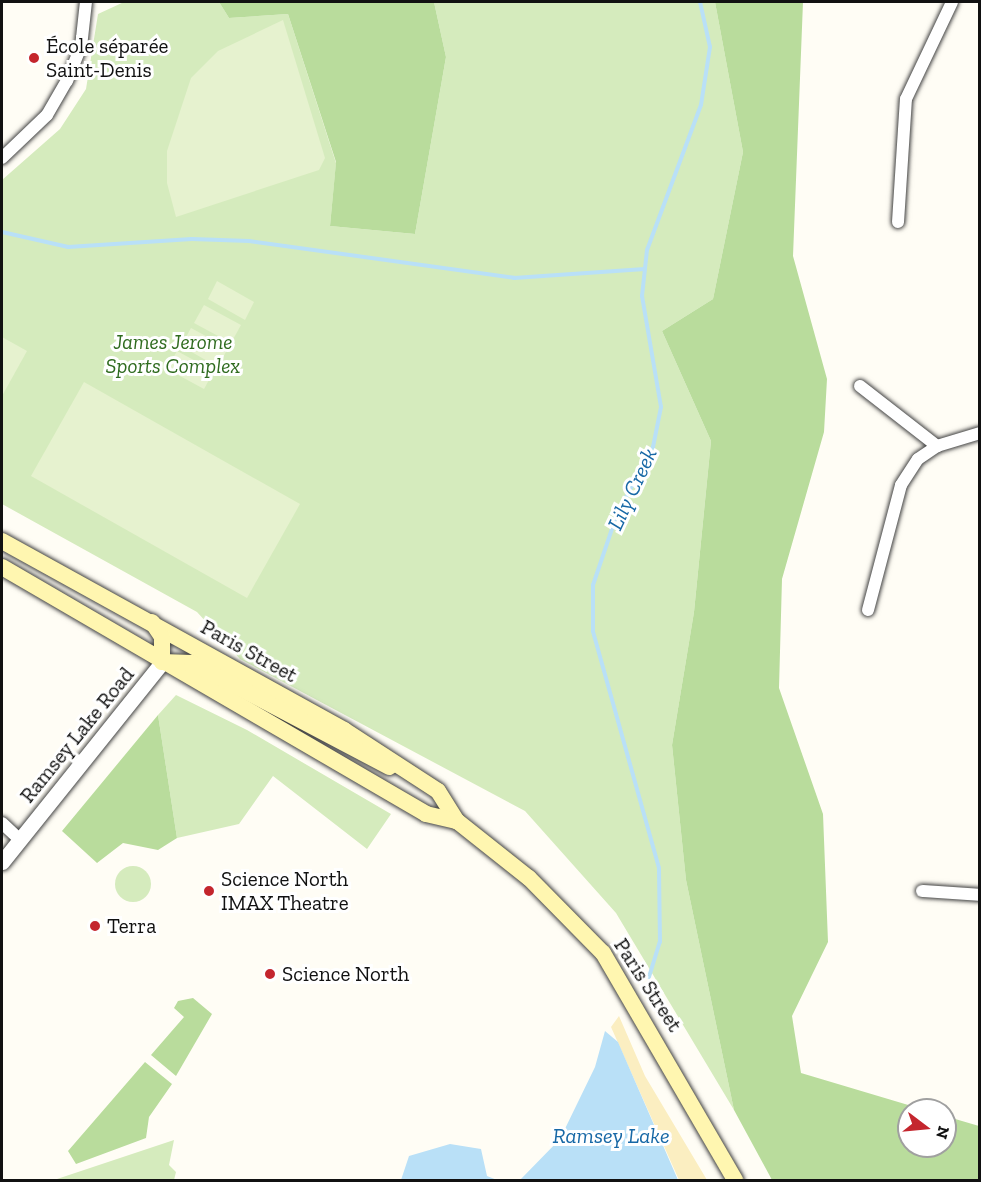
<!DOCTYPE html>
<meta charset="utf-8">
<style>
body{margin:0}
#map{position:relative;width:981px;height:1182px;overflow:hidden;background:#fffdf5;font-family:"Zilla Slab",serif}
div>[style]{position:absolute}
.green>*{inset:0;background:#d5ebbd}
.round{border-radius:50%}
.forest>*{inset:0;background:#b9dc9c}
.sand>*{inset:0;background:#fbeec1}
.pitch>*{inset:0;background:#e6f2cf}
.water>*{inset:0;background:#b9e0f7}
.stream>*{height:4px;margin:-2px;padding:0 2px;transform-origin:2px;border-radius:2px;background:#b9e0f7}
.roads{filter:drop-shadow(0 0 2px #444) drop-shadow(0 0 2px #444)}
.minor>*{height:12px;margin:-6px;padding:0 6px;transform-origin:6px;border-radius:6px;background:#fff}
.tertiary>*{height:15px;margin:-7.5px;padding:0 7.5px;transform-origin:7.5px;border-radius:7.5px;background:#fff}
.secondary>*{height:16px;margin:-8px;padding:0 8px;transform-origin:8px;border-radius:8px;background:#fff6b0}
.dots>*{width:16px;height:16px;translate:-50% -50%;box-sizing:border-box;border:3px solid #fff;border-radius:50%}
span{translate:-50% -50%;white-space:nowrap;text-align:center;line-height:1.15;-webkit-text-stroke:6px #fff;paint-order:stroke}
.poi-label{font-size:21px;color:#111}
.left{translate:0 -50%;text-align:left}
.park-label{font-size:21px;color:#2f6b1f;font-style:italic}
.street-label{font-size:21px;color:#111}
.water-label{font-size:22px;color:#1768a6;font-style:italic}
.frame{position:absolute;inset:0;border:3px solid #111;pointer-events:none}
.north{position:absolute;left:897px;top:1098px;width:60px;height:60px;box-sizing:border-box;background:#fff;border:2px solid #a0a0a0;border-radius:50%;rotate:106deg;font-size:16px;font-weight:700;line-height:24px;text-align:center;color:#111}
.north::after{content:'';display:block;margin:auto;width:21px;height:27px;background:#c4262e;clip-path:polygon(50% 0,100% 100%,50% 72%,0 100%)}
</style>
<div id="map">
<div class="green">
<div style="clip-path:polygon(124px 2px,219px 2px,229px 18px,288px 14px,336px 163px,330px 226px,415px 234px,446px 57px,434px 2px,715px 2px,743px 152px,713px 299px,662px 331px,711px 441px,694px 612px,672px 745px,686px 880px,734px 1110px,616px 913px,525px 811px,240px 659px,197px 612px,2px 504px,2px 180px,60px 129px,86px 89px,98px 14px)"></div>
<div style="clip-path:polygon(176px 695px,247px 730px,391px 814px,367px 849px,273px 776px,239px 824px,177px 838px,158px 715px)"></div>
<div class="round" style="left:115px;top:866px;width:36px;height:36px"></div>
<div style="clip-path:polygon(174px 1140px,169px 1165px,176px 1172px,174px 1180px,54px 1180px)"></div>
</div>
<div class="forest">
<div style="clip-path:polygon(219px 2px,434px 2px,446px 57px,415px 234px,330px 226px,336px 162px,288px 14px,229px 18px)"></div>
<div style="clip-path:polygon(715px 2px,803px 2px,793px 256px,827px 379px,824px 432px,782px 579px,779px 688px,823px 814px,828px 942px,792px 1016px,801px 1073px,925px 1110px,909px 1110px,909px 1146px,945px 1146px,945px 1116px,979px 1126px,979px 1180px,772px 1180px,734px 1110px,686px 880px,672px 745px,694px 612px,711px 441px,662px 331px,713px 299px,743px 152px)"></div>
<div style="clip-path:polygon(158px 715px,177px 838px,158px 850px,123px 843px,97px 863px,62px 831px)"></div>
<div style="clip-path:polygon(193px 998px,212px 1014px,176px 1076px,151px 1055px,184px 1017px,174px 1008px,178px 1001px)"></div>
<div style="clip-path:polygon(145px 1062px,172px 1084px,149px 1117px,146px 1138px,76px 1164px,68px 1151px)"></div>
</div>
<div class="sand">
<div style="clip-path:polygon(619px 1016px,645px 1076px,707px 1180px,679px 1180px,611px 1027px)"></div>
</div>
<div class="pitch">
<div style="clip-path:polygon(283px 20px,325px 158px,319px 170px,176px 217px,167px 183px,167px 151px,191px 78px,218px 51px)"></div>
<div style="clip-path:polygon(217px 281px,254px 302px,245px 320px,208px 299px)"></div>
<div style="clip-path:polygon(204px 305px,241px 325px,231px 343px,194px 323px)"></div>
<div style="clip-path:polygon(191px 328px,228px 348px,218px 367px,181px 346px)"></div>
<div style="clip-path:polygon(2px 337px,27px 351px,2px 396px)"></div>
<div style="clip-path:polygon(177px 351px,214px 371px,204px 389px,167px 369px)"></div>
<div style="clip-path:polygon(84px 382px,300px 504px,247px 598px,31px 476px)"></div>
</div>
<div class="water">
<div style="clip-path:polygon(605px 1031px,618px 1042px,678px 1180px,520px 1180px,560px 1139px,595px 1067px)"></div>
<div style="clip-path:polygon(450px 1144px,481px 1149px,487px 1176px,497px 1180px,401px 1180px,409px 1156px)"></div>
</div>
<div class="stream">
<div style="left:2px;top:232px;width:68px;rotate:12.8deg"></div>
<div style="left:68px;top:247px;width:124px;rotate:-3.7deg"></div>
<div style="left:192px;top:239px;width:57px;rotate:2deg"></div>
<div style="left:249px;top:241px;width:268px;rotate:7.9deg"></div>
<div style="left:514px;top:278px;width:131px;rotate:-3.9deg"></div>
<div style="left:649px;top:977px;width:37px;rotate:-73deg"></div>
<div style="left:660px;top:942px;width:74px;rotate:-90.8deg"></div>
<div style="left:659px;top:868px;width:246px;rotate:-105.6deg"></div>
<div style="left:593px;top:631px;width:46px;rotate:-90deg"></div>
<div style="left:593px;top:585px;width:75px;rotate:-71.3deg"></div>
<div style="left:617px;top:514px;width:76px;rotate:-61.8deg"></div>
<div style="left:653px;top:447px;width:41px;rotate:-78.7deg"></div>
<div style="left:661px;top:407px;width:113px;rotate:-99.7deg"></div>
<div style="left:642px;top:296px;width:46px;rotate:-83.8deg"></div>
<div style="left:647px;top:250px;width:155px;rotate:-69.6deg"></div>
<div style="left:701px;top:105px;width:59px;rotate:-81.2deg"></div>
<div style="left:710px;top:47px;width:46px;rotate:-102.5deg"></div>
</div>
<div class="roads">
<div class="minor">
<div style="left:2px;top:158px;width:62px;rotate:-43.7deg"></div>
<div style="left:47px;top:115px;width:39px;rotate:-60deg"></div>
<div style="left:67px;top:81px;width:37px;rotate:-68deg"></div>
<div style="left:81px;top:47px;width:45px;rotate:-83.7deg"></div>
<div style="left:898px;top:222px;width:123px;rotate:-86.3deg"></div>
<div style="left:906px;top:99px;width:107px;rotate:-64.6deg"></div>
<div style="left:860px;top:386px;width:98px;rotate:37.9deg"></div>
<div style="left:868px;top:610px;width:129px;rotate:-75.2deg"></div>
<div style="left:901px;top:485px;width:31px;rotate:-57deg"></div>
<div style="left:918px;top:459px;width:23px;rotate:-34deg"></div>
<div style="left:937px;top:446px;width:45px;rotate:-16.8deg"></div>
<div style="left:2px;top:823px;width:25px;rotate:43deg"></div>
<div style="left:922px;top:891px;width:58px;rotate:3.9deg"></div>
</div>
<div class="tertiary">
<div style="left:2px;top:862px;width:256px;rotate:-51.3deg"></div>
</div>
<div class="secondary">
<div style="left:2px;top:541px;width:391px;rotate:28.9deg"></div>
<div style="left:344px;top:730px;width:112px;rotate:33deg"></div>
<div style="left:438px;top:791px;width:36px;rotate:58deg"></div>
<div style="left:457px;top:821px;width:92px;rotate:38.4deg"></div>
<div style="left:529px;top:878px;width:105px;rotate:45.4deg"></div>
<div style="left:603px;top:953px;width:263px;rotate:59.8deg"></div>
<div style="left:2px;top:567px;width:491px;rotate:30.2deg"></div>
<div style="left:426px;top:814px;width:32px;rotate:13deg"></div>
<div style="left:152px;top:622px;width:18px;rotate:56deg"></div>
<div style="left:162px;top:637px;width:25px;rotate:90deg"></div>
<div style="left:162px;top:662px;width:30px;rotate:2deg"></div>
<div style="left:192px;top:663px;width:223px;rotate:27.8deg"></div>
</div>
</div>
<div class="dots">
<div style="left:34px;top:58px;background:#c4262e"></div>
<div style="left:209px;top:891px;background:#c4262e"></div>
<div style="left:95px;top:926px;background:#c4262e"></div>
<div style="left:270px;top:974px;background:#c4262e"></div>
</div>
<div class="poi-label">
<span class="left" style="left:46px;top:58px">École séparée<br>Saint-Denis</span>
<span class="left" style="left:221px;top:891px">Science North<br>IMAX Theatre</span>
<span class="left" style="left:107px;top:926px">Terra</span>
<span class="left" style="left:282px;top:974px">Science North</span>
</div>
<div class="park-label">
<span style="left:173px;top:354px">James Jerome<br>Sports Complex</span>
</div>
<div class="street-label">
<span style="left:249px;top:651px;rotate:29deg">Paris Street</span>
<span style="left:77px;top:735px;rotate:-51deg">Ramsey Lake Road</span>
<span style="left:648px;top:985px;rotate:57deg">Paris Street</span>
</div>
<div class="water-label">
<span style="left:632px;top:489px;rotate:-65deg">Lily Creek</span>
<span style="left:611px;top:1136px">Ramsey Lake</span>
</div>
<div class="frame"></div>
<div class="north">N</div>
</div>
